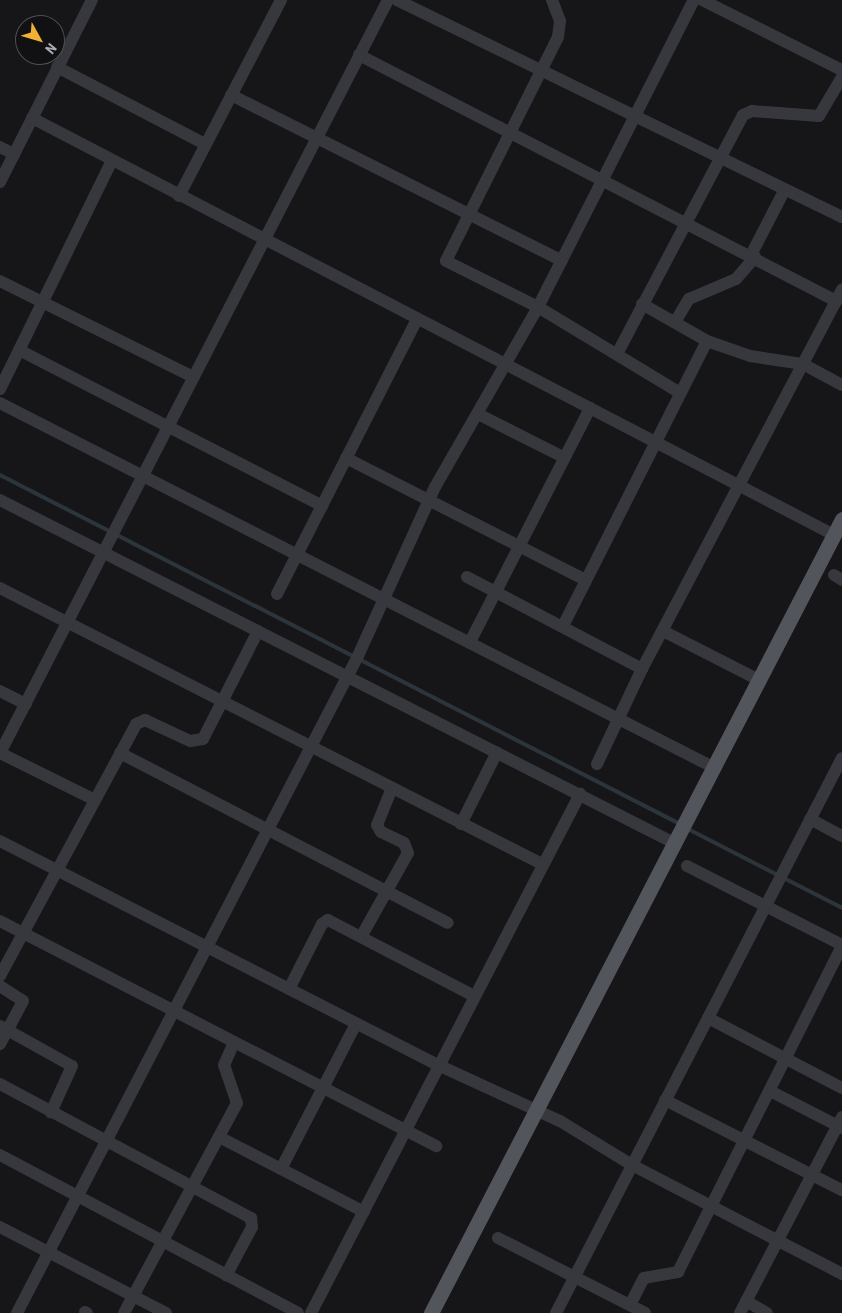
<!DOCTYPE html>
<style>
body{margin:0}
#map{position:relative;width:842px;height:1313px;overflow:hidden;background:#161618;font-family:"Roboto Condensed",sans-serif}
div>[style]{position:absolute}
.stream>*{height:4px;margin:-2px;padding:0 2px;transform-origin:2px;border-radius:2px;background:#2c353c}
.minor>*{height:12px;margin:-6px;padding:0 6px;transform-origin:6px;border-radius:6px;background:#37383d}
.major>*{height:15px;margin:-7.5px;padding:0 7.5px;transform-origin:7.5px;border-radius:7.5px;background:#53555c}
span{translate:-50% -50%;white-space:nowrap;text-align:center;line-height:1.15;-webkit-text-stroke:4.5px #111113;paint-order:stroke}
.north{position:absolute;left:15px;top:15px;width:50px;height:50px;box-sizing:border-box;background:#111113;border:1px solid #4d4f55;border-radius:50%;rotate:129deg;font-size:14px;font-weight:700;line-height:20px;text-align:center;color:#a8adb8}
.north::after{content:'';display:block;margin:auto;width:18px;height:22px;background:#f2b134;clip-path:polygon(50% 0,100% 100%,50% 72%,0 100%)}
</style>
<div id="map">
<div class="stream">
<div style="left:0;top:475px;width:764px;rotate:27.17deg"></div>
<div style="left:686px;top:828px;width:175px;rotate:27.1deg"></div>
</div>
<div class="minor">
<div style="left:397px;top:0;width:495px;rotate:26deg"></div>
<div style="left:552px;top:0;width:22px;rotate:69deg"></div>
<div style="left:560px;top:21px;width:16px;rotate:97deg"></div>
<div style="left:558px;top:37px;width:250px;rotate:116.6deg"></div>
<div style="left:446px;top:261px;width:103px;rotate:26.6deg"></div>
<div style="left:538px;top:307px;width:166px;rotate:31.2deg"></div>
<div style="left:702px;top:0;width:157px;rotate:26.6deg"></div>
<div style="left:359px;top:55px;width:537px;rotate:27.28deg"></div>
<div style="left:57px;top:67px;width:167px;rotate:27.5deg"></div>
<div style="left:231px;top:95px;width:370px;rotate:26.6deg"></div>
<div style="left:32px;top:118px;width:904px;rotate:27.47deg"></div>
<div style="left:0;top:147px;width:16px;rotate:27deg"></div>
<div style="left:0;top:182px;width:204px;rotate:-63.2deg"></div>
<div style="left:179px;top:196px;width:221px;rotate:-62.5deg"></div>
<div style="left:751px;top:255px;width:74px;rotate:-62.7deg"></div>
<div style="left:0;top:281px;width:216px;rotate:26.4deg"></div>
<div style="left:642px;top:304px;width:75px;rotate:29.6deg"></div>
<div style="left:707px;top:341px;width:46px;rotate:19.2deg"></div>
<div style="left:750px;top:356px;width:54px;rotate:8.6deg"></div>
<div style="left:803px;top:364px;width:44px;rotate:28.3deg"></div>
<div style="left:675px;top:322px;width:27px;rotate:-59deg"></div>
<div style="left:689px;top:299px;width:51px;rotate:-23.1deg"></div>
<div style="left:736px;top:279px;width:29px;rotate:-49deg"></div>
<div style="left:19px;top:350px;width:341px;rotate:27.2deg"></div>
<div style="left:617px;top:354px;width:270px;rotate:-62.2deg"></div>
<div style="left:743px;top:115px;width:10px;rotate:-24deg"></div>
<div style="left:752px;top:111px;width:67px;rotate:4.3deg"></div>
<div style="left:819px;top:116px;width:45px;rotate:-59.5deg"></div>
<div style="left:0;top:389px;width:253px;rotate:-63.9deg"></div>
<div style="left:0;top:403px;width:801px;rotate:27.05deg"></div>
<div style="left:478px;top:414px;width:97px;rotate:26.8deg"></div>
<div style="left:346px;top:458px;width:268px;rotate:27deg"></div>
<div style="left:0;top:500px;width:756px;rotate:26.97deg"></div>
<div style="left:834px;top:575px;width:9px;rotate:32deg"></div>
<div style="left:467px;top:577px;width:198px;rotate:27.7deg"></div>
<div style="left:0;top:588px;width:608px;rotate:26.99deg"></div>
<div style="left:277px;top:594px;width:309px;rotate:-63deg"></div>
<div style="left:563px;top:626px;width:319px;rotate:-63.2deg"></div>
<div style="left:663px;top:631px;width:108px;rotate:27deg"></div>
<div style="left:471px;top:640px;width:261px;rotate:-62.8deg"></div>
<div style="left:0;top:691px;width:29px;rotate:27deg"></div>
<div style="left:0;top:753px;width:847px;rotate:-62.74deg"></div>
<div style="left:0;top:753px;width:104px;rotate:26.3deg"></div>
<div style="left:120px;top:753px;width:369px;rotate:27.4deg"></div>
<div style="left:597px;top:764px;width:105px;rotate:-64.7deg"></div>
<div style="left:642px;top:669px;width:429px;rotate:-62.2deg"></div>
<div style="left:810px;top:819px;width:36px;rotate:28deg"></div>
<div style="left:461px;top:824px;width:80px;rotate:-63.4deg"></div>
<div style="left:0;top:841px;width:492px;rotate:27.1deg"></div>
<div style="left:438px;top:1065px;width:134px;rotate:24.7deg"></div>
<div style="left:560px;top:1121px;width:84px;rotate:31.4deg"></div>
<div style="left:632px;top:1165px;width:237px;rotate:27.4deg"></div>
<div style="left:687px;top:866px;width:174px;rotate:27deg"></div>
<div style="left:0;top:921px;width:491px;rotate:27.3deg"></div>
<div style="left:361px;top:937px;width:96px;rotate:-60.8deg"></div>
<div style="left:408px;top:853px;width:11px;rotate:-112deg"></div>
<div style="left:404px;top:843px;width:25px;rotate:-154deg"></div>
<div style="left:381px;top:832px;width:8px;rotate:-120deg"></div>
<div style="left:377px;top:825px;width:40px;rotate:-68deg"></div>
<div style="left:0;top:976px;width:286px;rotate:-61.6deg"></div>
<div style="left:136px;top:724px;width:10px;rotate:-24deg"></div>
<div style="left:145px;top:720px;width:50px;rotate:25deg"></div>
<div style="left:190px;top:741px;width:13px;rotate:-9deg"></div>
<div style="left:203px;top:739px;width:121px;rotate:-63deg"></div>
<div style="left:0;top:986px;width:27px;rotate:33deg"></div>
<div style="left:23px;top:1001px;width:49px;rotate:118.1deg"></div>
<div style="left:289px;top:989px;width:73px;rotate:-63.1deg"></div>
<div style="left:322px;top:924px;width:7px;rotate:-34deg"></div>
<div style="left:328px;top:920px;width:165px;rotate:27.5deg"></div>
<div style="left:708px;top:1018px;width:151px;rotate:27.6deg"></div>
<div style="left:0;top:1026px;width:82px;rotate:29.1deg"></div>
<div style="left:72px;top:1066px;width:51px;rotate:114.5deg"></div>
<div style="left:0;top:1084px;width:285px;rotate:28.1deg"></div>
<div style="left:251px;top:1218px;width:9px;rotate:84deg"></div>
<div style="left:252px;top:1227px;width:55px;rotate:118deg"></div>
<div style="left:770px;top:1091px;width:81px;rotate:27.2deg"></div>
<div style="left:665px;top:1100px;width:199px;rotate:27deg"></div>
<div style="left:219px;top:1137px;width:163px;rotate:27.3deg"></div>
<div style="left:0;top:1155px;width:337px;rotate:27.9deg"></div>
<div style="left:281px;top:1169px;width:163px;rotate:-62.7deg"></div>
<div style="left:0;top:1227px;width:187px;rotate:27.4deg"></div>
<div style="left:498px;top:1238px;width:165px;rotate:27deg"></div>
<div style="left:746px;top:1301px;width:24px;rotate:30deg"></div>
<div style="left:630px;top:1305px;width:30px;rotate:-63deg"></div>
<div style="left:644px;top:1278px;width:35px;rotate:-10deg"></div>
<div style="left:678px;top:1272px;width:365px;rotate:-63.3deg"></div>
<div style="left:85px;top:1312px;width:2px;rotate:27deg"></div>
<div style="left:17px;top:1313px;width:738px;rotate:-62.57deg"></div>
<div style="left:357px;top:658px;width:188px;rotate:-65.5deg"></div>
<div style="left:435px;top:487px;width:207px;rotate:-60.2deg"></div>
<div style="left:538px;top:307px;width:344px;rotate:-63.1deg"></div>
<div style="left:124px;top:1313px;width:238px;rotate:-61.7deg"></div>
<div style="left:237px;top:1103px;width:40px;rotate:-108.9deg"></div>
<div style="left:224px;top:1065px;width:22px;rotate:-66deg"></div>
<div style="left:311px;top:1313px;width:585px;rotate:-62.6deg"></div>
<div style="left:556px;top:1313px;width:624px;rotate:-62.74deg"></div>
<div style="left:740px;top:1313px;width:221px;rotate:-62.5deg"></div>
</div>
<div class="major">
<div style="left:431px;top:1313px;width:894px;rotate:-62.63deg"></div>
</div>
<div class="north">N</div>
</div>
